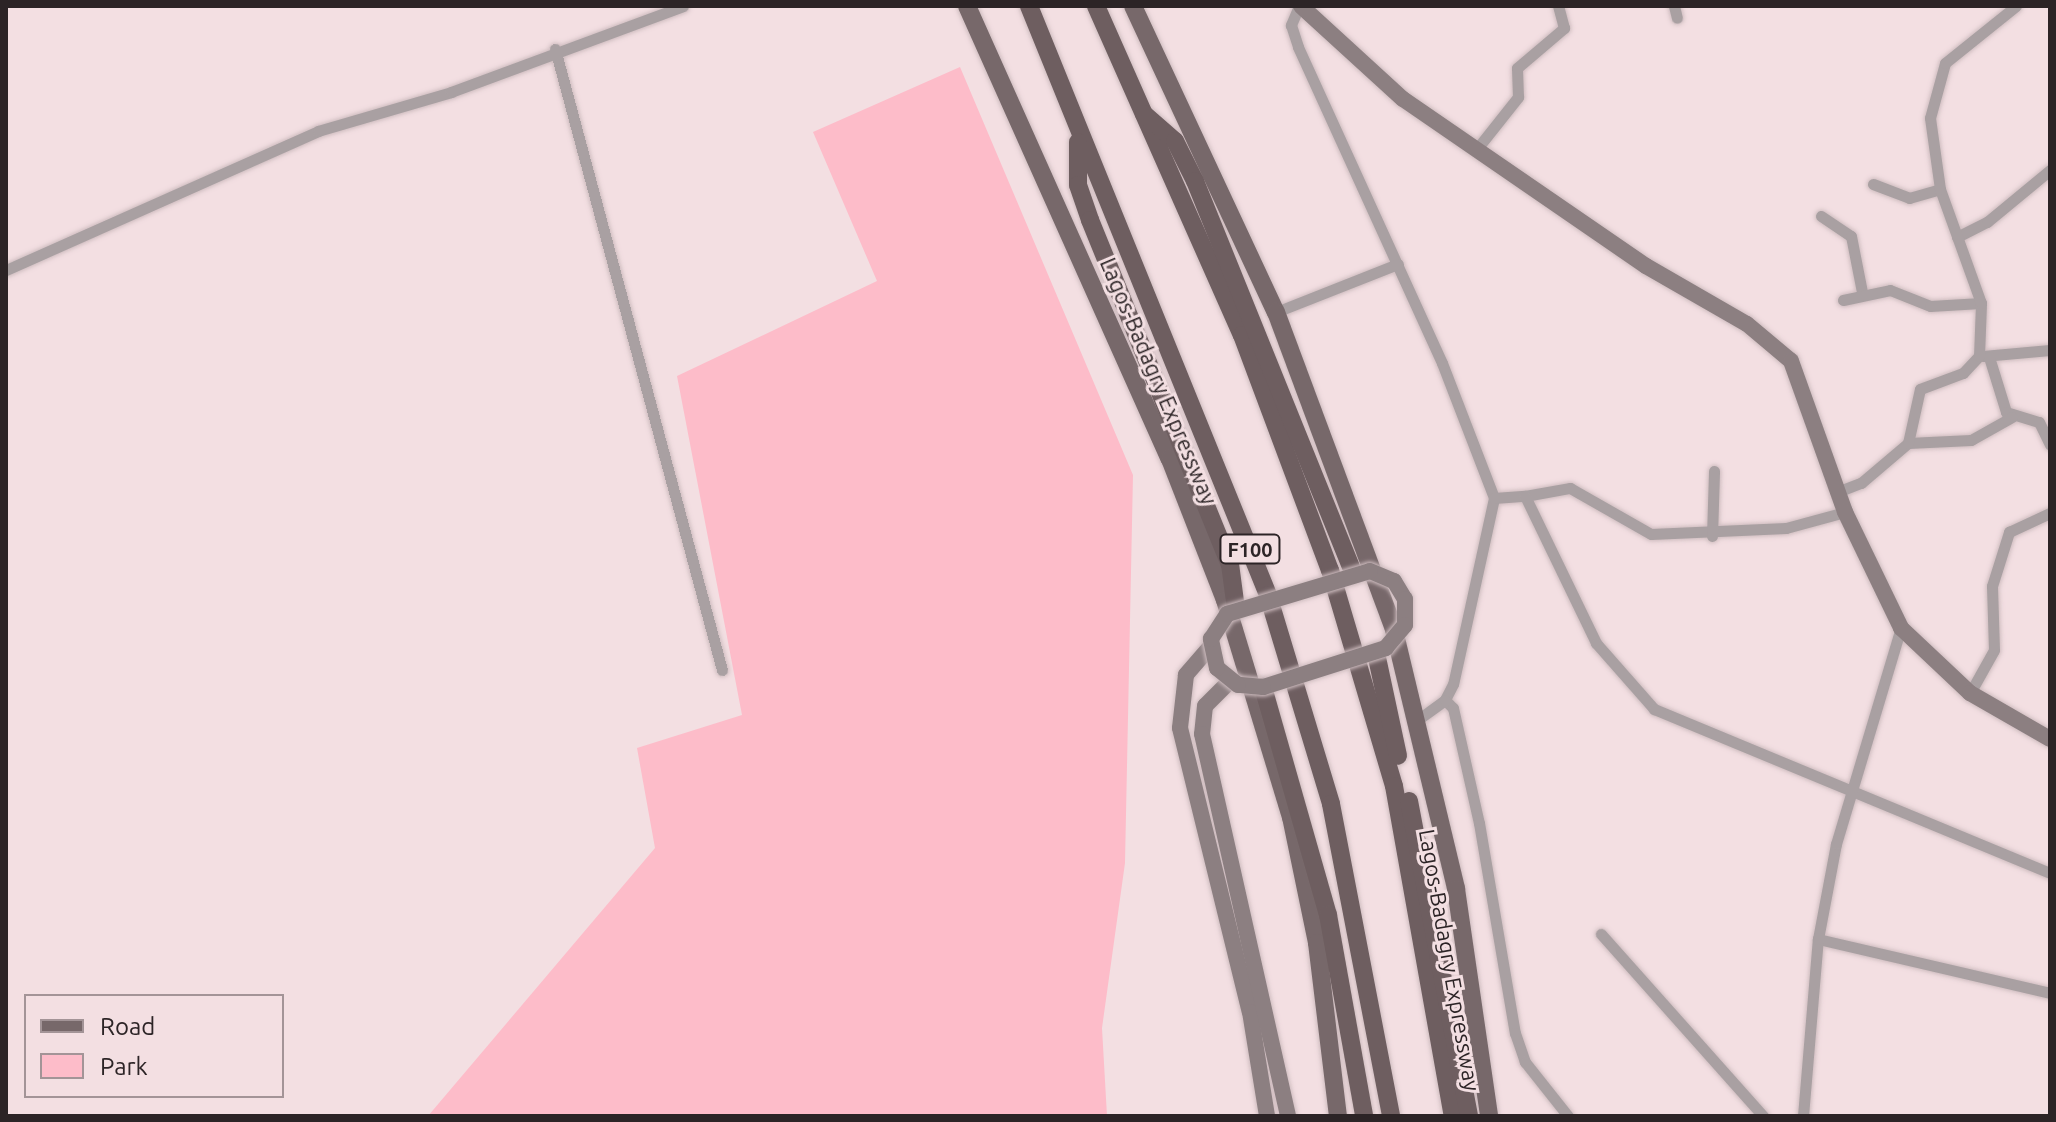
<!DOCTYPE html>
<style>
body{margin:0}
#map{position:relative;width:2056px;height:1122px;overflow:hidden;background:#f3dfe2;font-family:Ubuntu,sans-serif}
div>[style]{position:absolute}
.green>*{inset:0;background:#fdbcc9}
.roads{filter:drop-shadow(0 0 2px #cfbdc0) drop-shadow(0 0 2px #cfbdc0)}
.minor>*{height:11px;margin:-5.5px;padding:0 5.5px;transform-origin:5.5px;border-radius:5.5px;background:#a9a0a2}
.secondary>*{height:16px;margin:-8px;padding:0 8px;transform-origin:8px;border-radius:8px;background:#8c7f81}
.primary>*{height:18px;margin:-9px;padding:0 9px;transform-origin:9px;border-radius:9px;background:#77686a}
.trunk>*{height:18px;margin:-9px;padding:0 9px;transform-origin:9px;border-radius:9px;background:#6e5e60}
.bridges{filter:drop-shadow(0 0 2px #cfbdc0) drop-shadow(0 0 2px #cfbdc0)}
.secondary-bridge>*{height:16px;margin:-8px;padding:0 8px;transform-origin:8px;border-radius:8px;background:#8c7f81}
span{translate:-50% -50%;white-space:nowrap;text-align:center;line-height:1.15;-webkit-text-stroke:6px #f3dfe2;paint-order:stroke}
.shield-label span{padding:2px 6px;background:#f3dfe2;border:2px solid;border-radius:6px;-webkit-text-stroke-width:0}
.shield-label{font-size:20px;color:#2c2426;font-weight:700}
.street-label{font-size:22px;color:#2c2426}
.frame{position:absolute;inset:0;border:8px solid #2c2426;pointer-events:none}
.legend{position:absolute;left:24px;top:994px;width:260px;height:104px;box-sizing:border-box;background:#f3dfe2;border:2px solid #a39497;margin:0;padding:10px 14px;list-style:none;font-size:24px;color:#2c2426}
.legend li{display:flex;align-items:center;gap:16px;height:40px}
.legend b{width:40px;border:2px solid #a39497}
</style>
<div id="map">
<div class="green">
<div style="clip-path:polygon(960px 67px,1133px 475px,1125px 863px,1102px 1028px,1107px 1116px,428px 1116px,655px 848px,637px 748px,742px 715px,677px 376px,877px 281px,813px 132px)"></div>
</div>
<div class="roads">
<div class="minor">
<div style="left:1299px;top:6px;width:21px;rotate:113deg"></div>
<div style="left:1291px;top:25px;width:23px;rotate:72deg"></div>
<div style="left:1298px;top:47px;width:347px;rotate:65.5deg"></div>
<div style="left:1442px;top:363px;width:145px;rotate:68.9deg"></div>
<div style="left:1494px;top:498px;width:190px;rotate:102.4deg"></div>
<div style="left:1453px;top:684px;width:18px;rotate:117deg"></div>
<div style="left:1445px;top:700px;width:39px;rotate:144deg"></div>
<div style="left:1674px;top:6px;width:12px;rotate:76deg"></div>
<div style="left:555px;top:49px;width:643px;rotate:74.95deg"></div>
<div style="left:1476px;top:150px;width:68px;rotate:-51.6deg"></div>
<div style="left:1518px;top:97px;width:29px;rotate:-92deg"></div>
<div style="left:1517px;top:68px;width:62px;rotate:-40.4deg"></div>
<div style="left:1564px;top:28px;width:23px;rotate:-105deg"></div>
<div style="left:1873px;top:184px;width:39px;rotate:21deg"></div>
<div style="left:1909px;top:198px;width:32px;rotate:-16deg"></div>
<div style="left:1821px;top:216px;width:36px;rotate:34deg"></div>
<div style="left:1851px;top:236px;width:57px;rotate:78.9deg"></div>
<div style="left:1957px;top:237px;width:34px;rotate:-27deg"></div>
<div style="left:1987px;top:222px;width:82px;rotate:-39.5deg"></div>
<div style="left:6px;top:270px;width:342px;rotate:-24deg"></div>
<div style="left:318px;top:131px;width:139px;rotate:-16.3deg"></div>
<div style="left:451px;top:92px;width:247px;rotate:-20.3deg"></div>
<div style="left:1843px;top:300px;width:48px;rotate:-12deg"></div>
<div style="left:1890px;top:290px;width:43px;rotate:21.8deg"></div>
<div style="left:1930px;top:306px;width:51px;rotate:-3.4deg"></div>
<div style="left:1276px;top:312px;width:131px;rotate:-21.5deg"></div>
<div style="left:1983px;top:356px;width:67px;rotate:-5.1deg"></div>
<div style="left:1989px;top:357px;width:58px;rotate:72.8deg"></div>
<div style="left:2006px;top:412px;width:34px;rotate:17deg"></div>
<div style="left:2039px;top:422px;width:25px;rotate:64deg"></div>
<div style="left:1908px;top:443px;width:63px;rotate:-2.7deg"></div>
<div style="left:1971px;top:440px;width:47px;rotate:-29.3deg"></div>
<div style="left:1837px;top:492px;width:26px;rotate:-21deg"></div>
<div style="left:1861px;top:483px;width:62px;rotate:-40.4deg"></div>
<div style="left:1908px;top:443px;width:55px;rotate:-77.5deg"></div>
<div style="left:1920px;top:389px;width:46px;rotate:-20.4deg"></div>
<div style="left:1963px;top:373px;width:23px;rotate:-47deg"></div>
<div style="left:1979px;top:356px;width:53px;rotate:-87.8deg"></div>
<div style="left:1981px;top:303px;width:121px;rotate:-109.8deg"></div>
<div style="left:1940px;top:189px;width:72px;rotate:-98deg"></div>
<div style="left:1930px;top:118px;width:57px;rotate:-74.7deg"></div>
<div style="left:1945px;top:63px;width:91px;rotate:-38.8deg"></div>
<div style="left:1525px;top:496px;width:46px;rotate:-10.1deg"></div>
<div style="left:1570px;top:488px;width:93px;rotate:29.6deg"></div>
<div style="left:1651px;top:534px;width:135px;rotate:-2.5deg"></div>
<div style="left:1786px;top:528px;width:61px;rotate:-15.2deg"></div>
<div style="left:1494px;top:498px;width:31px;rotate:-4deg"></div>
<div style="left:1525px;top:496px;width:163px;rotate:64.2deg"></div>
<div style="left:1596px;top:643px;width:88px;rotate:48.7deg"></div>
<div style="left:1654px;top:709px;width:429px;rotate:22.5deg"></div>
<div style="left:1712px;top:536px;width:65px;rotate:-88.2deg"></div>
<div style="left:1970px;top:693px;width:49px;rotate:-60.8deg"></div>
<div style="left:1994px;top:650px;width:64px;rotate:-91.8deg"></div>
<div style="left:1992px;top:586px;width:57px;rotate:-72.5deg"></div>
<div style="left:2009px;top:532px;width:45px;rotate:-24.9deg"></div>
<div style="left:1445px;top:700px;width:11px;rotate:45deg"></div>
<div style="left:1453px;top:708px;width:118px;rotate:77.3deg"></div>
<div style="left:1479px;top:823px;width:213px;rotate:80.3deg"></div>
<div style="left:1515px;top:1033px;width:31px;rotate:71deg"></div>
<div style="left:1525px;top:1062px;width:69px;rotate:51.5deg"></div>
<div style="left:1601px;top:934px;width:244px;rotate:48.3deg"></div>
<div style="left:1818px;top:939px;width:238px;rotate:13.1deg"></div>
<div style="left:1803px;top:1116px;width:178px;rotate:-85.2deg"></div>
<div style="left:1818px;top:939px;width:97px;rotate:-79.3deg"></div>
<div style="left:1836px;top:844px;width:226px;rotate:-73.3deg"></div>
</div>
<div class="secondary">
<div style="left:1301px;top:6px;width:138px;rotate:42.4deg"></div>
<div style="left:1403px;top:99px;width:295px;rotate:34.5deg"></div>
<div style="left:1646px;top:266px;width:116px;rotate:29.9deg"></div>
<div style="left:1747px;top:324px;width:57px;rotate:40.1deg"></div>
<div style="left:1791px;top:361px;width:160px;rotate:70.3deg"></div>
<div style="left:1845px;top:512px;width:129px;rotate:64.2deg"></div>
<div style="left:1901px;top:628px;width:95px;rotate:43.3deg"></div>
<div style="left:1970px;top:693px;width:92px;rotate:29.9deg"></div>
<div style="left:1210px;top:647px;width:37px;rotate:131deg"></div>
<div style="left:1186px;top:675px;width:53px;rotate:96.5deg"></div>
<div style="left:1180px;top:728px;width:292px;rotate:76.2deg"></div>
<div style="left:1250px;top:1012px;width:105px;rotate:80.7deg"></div>
<div style="left:1230px;top:681px;width:35px;rotate:135deg"></div>
<div style="left:1205px;top:706px;width:28px;rotate:96deg"></div>
<div style="left:1202px;top:734px;width:392px;rotate:77.3deg"></div>
</div>
<div class="primary">
<div style="left:967px;top:6px;width:496px;rotate:65.9deg"></div>
<div style="left:1170px;top:459px;width:151px;rotate:68.7deg"></div>
<div style="left:1225px;top:600px;width:227px;rotate:73.1deg"></div>
<div style="left:1291px;top:817px;width:129px;rotate:78.3deg"></div>
<div style="left:1317px;top:943px;width:174px;rotate:83.1deg"></div>
<div style="left:1133px;top:6px;width:338px;rotate:65deg"></div>
<div style="left:1276px;top:312px;width:339px;rotate:69.6deg"></div>
<div style="left:1394px;top:630px;width:266px;rotate:76.5deg"></div>
<div style="left:1456px;top:889px;width:229px;rotate:81.7deg"></div>
</div>
<div class="trunk">
<div style="left:1029px;top:6px;width:636px;rotate:67.91deg"></div>
<div style="left:1268px;top:595px;width:218px;rotate:73.2deg"></div>
<div style="left:1331px;top:804px;width:318px;rotate:79.1deg"></div>
<div style="left:1096px;top:6px;width:360px;rotate:66.1deg"></div>
<div style="left:1242px;top:335px;width:251px;rotate:69.5deg"></div>
<div style="left:1330px;top:570px;width:225px;rotate:73.5deg"></div>
<div style="left:1394px;top:786px;width:335px;rotate:79.9deg"></div>
<div style="left:1144px;top:114px;width:41px;rotate:41.1deg"></div>
<div style="left:1175px;top:141px;width:45px;rotate:63.4deg"></div>
<div style="left:1195px;top:181px;width:423px;rotate:68deg"></div>
<div style="left:1078px;top:142px;width:43px;rotate:90deg"></div>
<div style="left:1078px;top:185px;width:37px;rotate:71deg"></div>
<div style="left:1090px;top:220px;width:371px;rotate:67.9deg"></div>
<div style="left:1230px;top:564px;width:45px;rotate:82.4deg"></div>
<div style="left:1376px;top:653px;width:105px;rotate:77.9deg"></div>
<div style="left:1263px;top:687px;width:237px;rotate:74.1deg"></div>
<div style="left:1328px;top:915px;width:204px;rotate:79.8deg"></div>
<div style="left:1409px;top:801px;width:321px;rotate:79.2deg"></div>
</div>
</div>
<div class="bridges">
<div class="secondary-bridge">
<div style="left:1370px;top:571px;width:26px;rotate:23deg"></div>
<div style="left:1394px;top:581px;width:21px;rotate:59deg"></div>
<div style="left:1405px;top:599px;width:26px;rotate:90deg"></div>
<div style="left:1405px;top:625px;width:30px;rotate:130deg"></div>
<div style="left:1386px;top:648px;width:129px;rotate:162.4deg"></div>
<div style="left:1263px;top:687px;width:25px;rotate:-175deg"></div>
<div style="left:1238px;top:685px;width:27px;rotate:-141deg"></div>
<div style="left:1217px;top:668px;width:30px;rotate:-102deg"></div>
<div style="left:1211px;top:639px;width:30px;rotate:-57deg"></div>
<div style="left:1227px;top:614px;width:149px;rotate:-16.7deg"></div>
</div>
</div>
<div class="shield-label">
<span style="left:1250px;top:549px">F100</span>
</div>
<div class="street-label">
<span style="left:1159px;top:381px;rotate:67deg">Lagos-Badagry Expressway</span>
<span style="left:1450px;top:960px;rotate:80deg">Lagos-Badagry Expressway</span>
</div>
<div class="frame"></div>
<ul class="legend">
<li><b style="height:10px;background:#77686a"></b>Road</li>
<li><b style="height:22px;background:#fdbcc9"></b>Park</li>
</ul>
</div>
